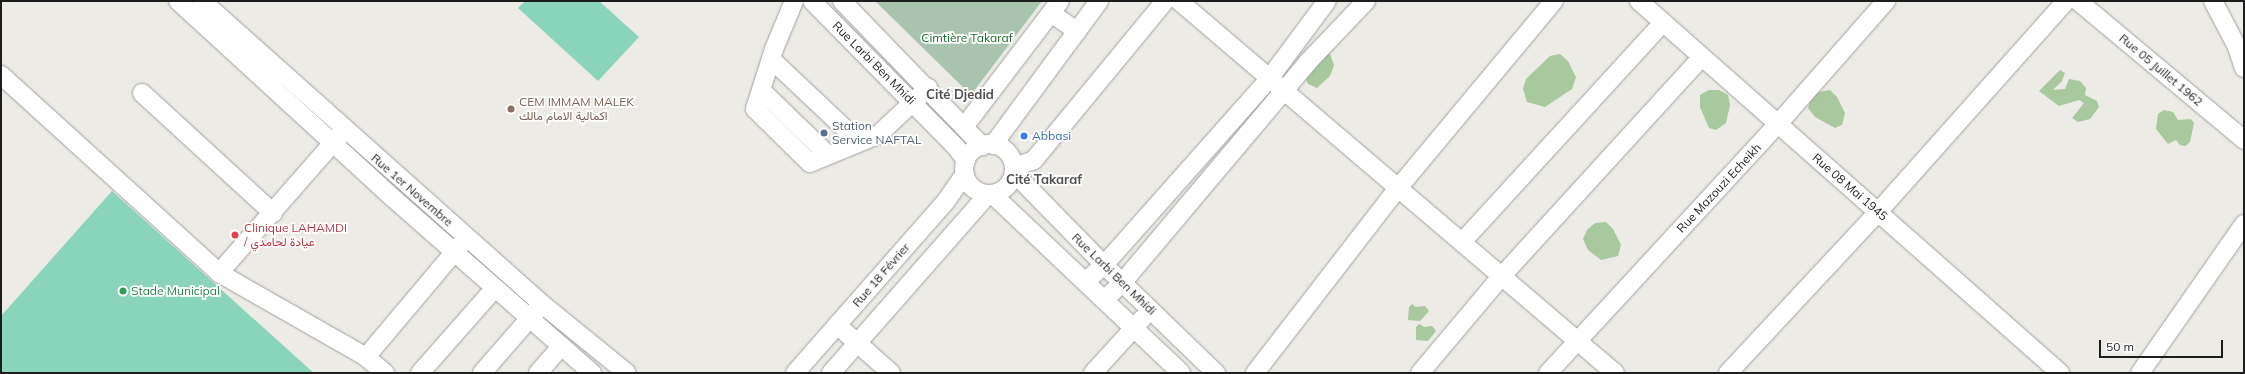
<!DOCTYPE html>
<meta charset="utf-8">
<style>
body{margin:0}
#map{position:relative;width:2245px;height:374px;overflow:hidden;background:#edebe5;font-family:Mulish,Vazirmatn,sans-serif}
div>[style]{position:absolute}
.forest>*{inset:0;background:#a8c89e}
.cemetery>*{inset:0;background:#a8c4ae}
.pitch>*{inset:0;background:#8bd4bc}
.roads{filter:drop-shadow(0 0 1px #a1a1a1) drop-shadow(0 0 1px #a1a1a1)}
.minor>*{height:18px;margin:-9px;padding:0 9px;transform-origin:9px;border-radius:9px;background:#fff}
.minor>.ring{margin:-9px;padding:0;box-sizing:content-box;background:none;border:18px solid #fff;border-radius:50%}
.dots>*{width:11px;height:11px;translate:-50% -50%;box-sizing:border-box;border:2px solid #fff;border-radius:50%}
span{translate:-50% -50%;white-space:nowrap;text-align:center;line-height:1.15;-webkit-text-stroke:3.5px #fff;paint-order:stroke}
.park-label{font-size:12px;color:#177023}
.street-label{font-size:12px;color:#1d1d1d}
.education-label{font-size:12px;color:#785e54}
.left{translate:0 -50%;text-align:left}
.service-label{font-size:12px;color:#4e5e75}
.shop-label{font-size:12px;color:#366cbe}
.health-label{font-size:12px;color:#be3a42}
.leisure-label{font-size:12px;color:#27864d}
.neighbourhood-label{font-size:13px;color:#505050;font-weight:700}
.frame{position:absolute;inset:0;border:2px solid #1d1d1d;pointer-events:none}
.scale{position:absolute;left:2099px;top:340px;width:124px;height:18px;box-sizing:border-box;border:2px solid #1d1d1d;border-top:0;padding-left:5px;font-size:12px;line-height:14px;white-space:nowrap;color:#1d1d1d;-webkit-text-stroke:3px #fff;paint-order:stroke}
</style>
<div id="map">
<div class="forest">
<div style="clip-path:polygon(1330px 54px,1334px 65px,1330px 76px,1317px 88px,1308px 84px,1306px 79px,1312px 72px,1311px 69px,1322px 55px)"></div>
<div style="clip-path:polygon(1560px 54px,1568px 61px,1576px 77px,1572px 89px,1545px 107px,1527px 102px,1523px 89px,1526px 79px,1550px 56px)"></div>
<div style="clip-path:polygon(2060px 70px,2065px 73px,2062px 81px,2053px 90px,2065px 89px,2069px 79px,2080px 81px,2086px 88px,2085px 95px,2097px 101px,2099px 107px,2090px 119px,2078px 122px,2072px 118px,2084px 103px,2079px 100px,2059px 106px,2039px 91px)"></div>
<div style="clip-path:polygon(1709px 90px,1719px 90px,1728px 95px,1730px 105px,1726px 123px,1716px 130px,1709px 128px,1700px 107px,1700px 95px)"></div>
<div style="clip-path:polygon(1830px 90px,1837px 97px,1845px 113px,1842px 125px,1835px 128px,1815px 117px,1808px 108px,1811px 98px,1819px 92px)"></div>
<div style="clip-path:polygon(2164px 110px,2173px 112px,2178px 120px,2191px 119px,2194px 123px,2190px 142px,2185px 146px,2180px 145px,2176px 140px,2168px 144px,2156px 129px,2158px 114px)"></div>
<div style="clip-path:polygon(1606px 222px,1613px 229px,1621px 245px,1618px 256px,1601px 260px,1588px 250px,1583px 239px,1587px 230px,1595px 223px)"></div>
<div style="clip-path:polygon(1412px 304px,1416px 307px,1425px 306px,1429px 311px,1420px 321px,1408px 320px,1409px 307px)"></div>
<div style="clip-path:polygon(1419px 324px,1424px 327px,1432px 326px,1436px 331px,1428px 341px,1416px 340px,1416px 327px)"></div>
</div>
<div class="cemetery">
<div style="clip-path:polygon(875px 1px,1042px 1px,971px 95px)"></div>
</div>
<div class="pitch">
<div style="clip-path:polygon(525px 1px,599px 1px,639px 37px,598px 81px,518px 8px)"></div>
<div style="clip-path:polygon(112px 191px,306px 366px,314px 373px,1px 373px,1px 316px)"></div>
</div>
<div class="roads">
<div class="minor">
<div style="left:178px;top:1px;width:292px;rotate:42.5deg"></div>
<div style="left:393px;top:198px;width:265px;rotate:41.3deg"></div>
<div style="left:202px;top:1px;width:455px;rotate:41.7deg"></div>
<div style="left:542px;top:304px;width:109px;rotate:39.1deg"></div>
<div style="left:794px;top:1px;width:52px;rotate:112.6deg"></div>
<div style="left:774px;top:49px;width:63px;rotate:107.6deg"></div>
<div style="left:755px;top:109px;width:77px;rotate:44.5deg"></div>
<div style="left:810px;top:163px;width:74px;rotate:-22.4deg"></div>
<div style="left:878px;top:135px;width:69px;rotate:-43.2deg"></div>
<div style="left:812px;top:1px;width:205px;rotate:45.4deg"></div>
<div style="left:956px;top:147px;width:17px;rotate:54deg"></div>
<div style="left:842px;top:1px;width:202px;rotate:46deg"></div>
<div style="left:1179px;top:1px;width:573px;rotate:40.47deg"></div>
<div style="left:1639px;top:1px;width:562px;rotate:41.46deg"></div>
<div style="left:2078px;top:1px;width:217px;rotate:39.9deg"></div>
<div style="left:2213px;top:1px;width:52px;rotate:62.4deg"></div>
<div style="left:2237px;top:47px;width:22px;rotate:72deg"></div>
<div style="left:1051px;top:13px;width:32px;rotate:35deg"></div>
<div style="left:771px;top:59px;width:121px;rotate:43.3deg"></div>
<div style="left:1px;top:75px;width:294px;rotate:42.2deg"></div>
<div style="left:219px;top:273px;width:169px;rotate:29.7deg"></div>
<div style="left:366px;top:357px;width:25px;rotate:40deg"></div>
<div style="left:761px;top:90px;width:93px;rotate:44.1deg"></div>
<div style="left:142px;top:93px;width:178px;rotate:42.5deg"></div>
<div style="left:964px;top:127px;width:158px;rotate:-52.7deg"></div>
<div class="ring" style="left:964px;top:144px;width:32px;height:32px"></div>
<div style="left:993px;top:145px;width:179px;rotate:-53.6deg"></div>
<div style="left:1014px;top:167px;width:21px;rotate:-19deg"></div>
<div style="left:1034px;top:160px;width:206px;rotate:-50.5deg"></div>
<div style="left:1015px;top:174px;width:127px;rotate:45.6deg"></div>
<div style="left:1104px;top:265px;width:156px;rotate:44deg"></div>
<div style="left:992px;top:194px;width:260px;rotate:43.4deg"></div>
<div style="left:1462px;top:242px;width:297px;rotate:-47.5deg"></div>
<div style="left:219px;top:273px;width:184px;rotate:-48.8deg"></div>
<div style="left:1085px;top:282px;width:25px;rotate:-42deg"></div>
<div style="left:1104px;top:265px;width:249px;rotate:-48.4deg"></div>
<div style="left:1269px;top:79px;width:97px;rotate:-53.4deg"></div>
<div style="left:1104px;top:300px;width:25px;rotate:-43deg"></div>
<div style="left:1122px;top:283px;width:287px;rotate:-49.9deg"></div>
<div style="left:1307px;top:63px;width:86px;rotate:-46.4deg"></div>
<div style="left:837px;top:325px;width:72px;rotate:41.6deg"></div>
<div style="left:366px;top:357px;width:148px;rotate:-49.9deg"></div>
<div style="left:420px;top:373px;width:113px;rotate:-48.6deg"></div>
<div style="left:482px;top:373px;width:84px;rotate:-48.9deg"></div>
<div style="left:538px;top:373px;width:35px;rotate:-49deg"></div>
<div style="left:795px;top:373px;width:229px;rotate:-48.7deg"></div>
<div style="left:946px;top:201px;width:33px;rotate:-55deg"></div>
<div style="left:831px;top:373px;width:238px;rotate:-48.7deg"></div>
<div style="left:1093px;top:373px;width:73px;rotate:-47.8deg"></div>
<div style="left:1255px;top:373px;width:235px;rotate:-52.3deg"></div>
<div style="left:1399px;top:187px;width:242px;rotate:-50.2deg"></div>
<div style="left:1420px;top:373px;width:124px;rotate:-49.9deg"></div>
<div style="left:1500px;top:278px;width:299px;rotate:-47.6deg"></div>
<div style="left:1548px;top:373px;width:339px;rotate:-47.3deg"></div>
<div style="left:1778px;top:124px;width:164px;rotate:-48.7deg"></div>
<div style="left:1728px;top:373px;width:220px;rotate:-47deg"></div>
<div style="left:1878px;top:212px;width:283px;rotate:-48.3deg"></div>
<div style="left:2140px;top:373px;width:182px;rotate:-55.1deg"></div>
</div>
</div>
<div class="dots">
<div style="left:511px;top:109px;background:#8d6e63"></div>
<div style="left:824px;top:133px;background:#5c6f8a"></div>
<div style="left:1024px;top:136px;background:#3f7fe0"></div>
<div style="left:235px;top:235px;background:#e0444e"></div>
<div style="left:123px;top:291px;background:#2e9e5b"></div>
</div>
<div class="park-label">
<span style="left:967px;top:38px">Cimtière Takaraf</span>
</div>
<div class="street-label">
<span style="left:874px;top:63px;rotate:45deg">Rue Larbi Ben Mhidi</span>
<span style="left:2161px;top:70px;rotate:40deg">Rue 05 Juillet 1962</span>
<span style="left:1850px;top:187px;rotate:41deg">Rue 08 Mai 1945</span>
<span style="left:1719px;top:188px;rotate:-47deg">Rue Mazouzi Echeikh</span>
<span style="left:412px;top:190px;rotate:41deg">Rue 1er Novembre</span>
<span style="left:1114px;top:274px;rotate:44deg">Rue Larbi Ben Mhidi</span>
<span style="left:881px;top:275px;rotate:-49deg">Rue 18 Février</span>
</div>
<div class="education-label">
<span class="left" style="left:519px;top:109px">CEM IMMAM MALEK<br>اكمالية الامام مالك</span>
</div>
<div class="service-label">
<span class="left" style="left:832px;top:133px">Station<br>Service NAFTAL</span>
</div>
<div class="shop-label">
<span class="left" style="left:1032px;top:136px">Abbasi</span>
</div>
<div class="health-label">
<span class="left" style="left:244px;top:235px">Clinique LAHAMDI<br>/ عيادة لحامدي</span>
</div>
<div class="leisure-label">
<span class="left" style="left:131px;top:291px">Stade Municipal</span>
</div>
<div class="neighbourhood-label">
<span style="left:960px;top:94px">Cité Djedid</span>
<span style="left:1044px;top:179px">Cité Takaraf</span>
</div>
<div class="frame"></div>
<div class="scale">50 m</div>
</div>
